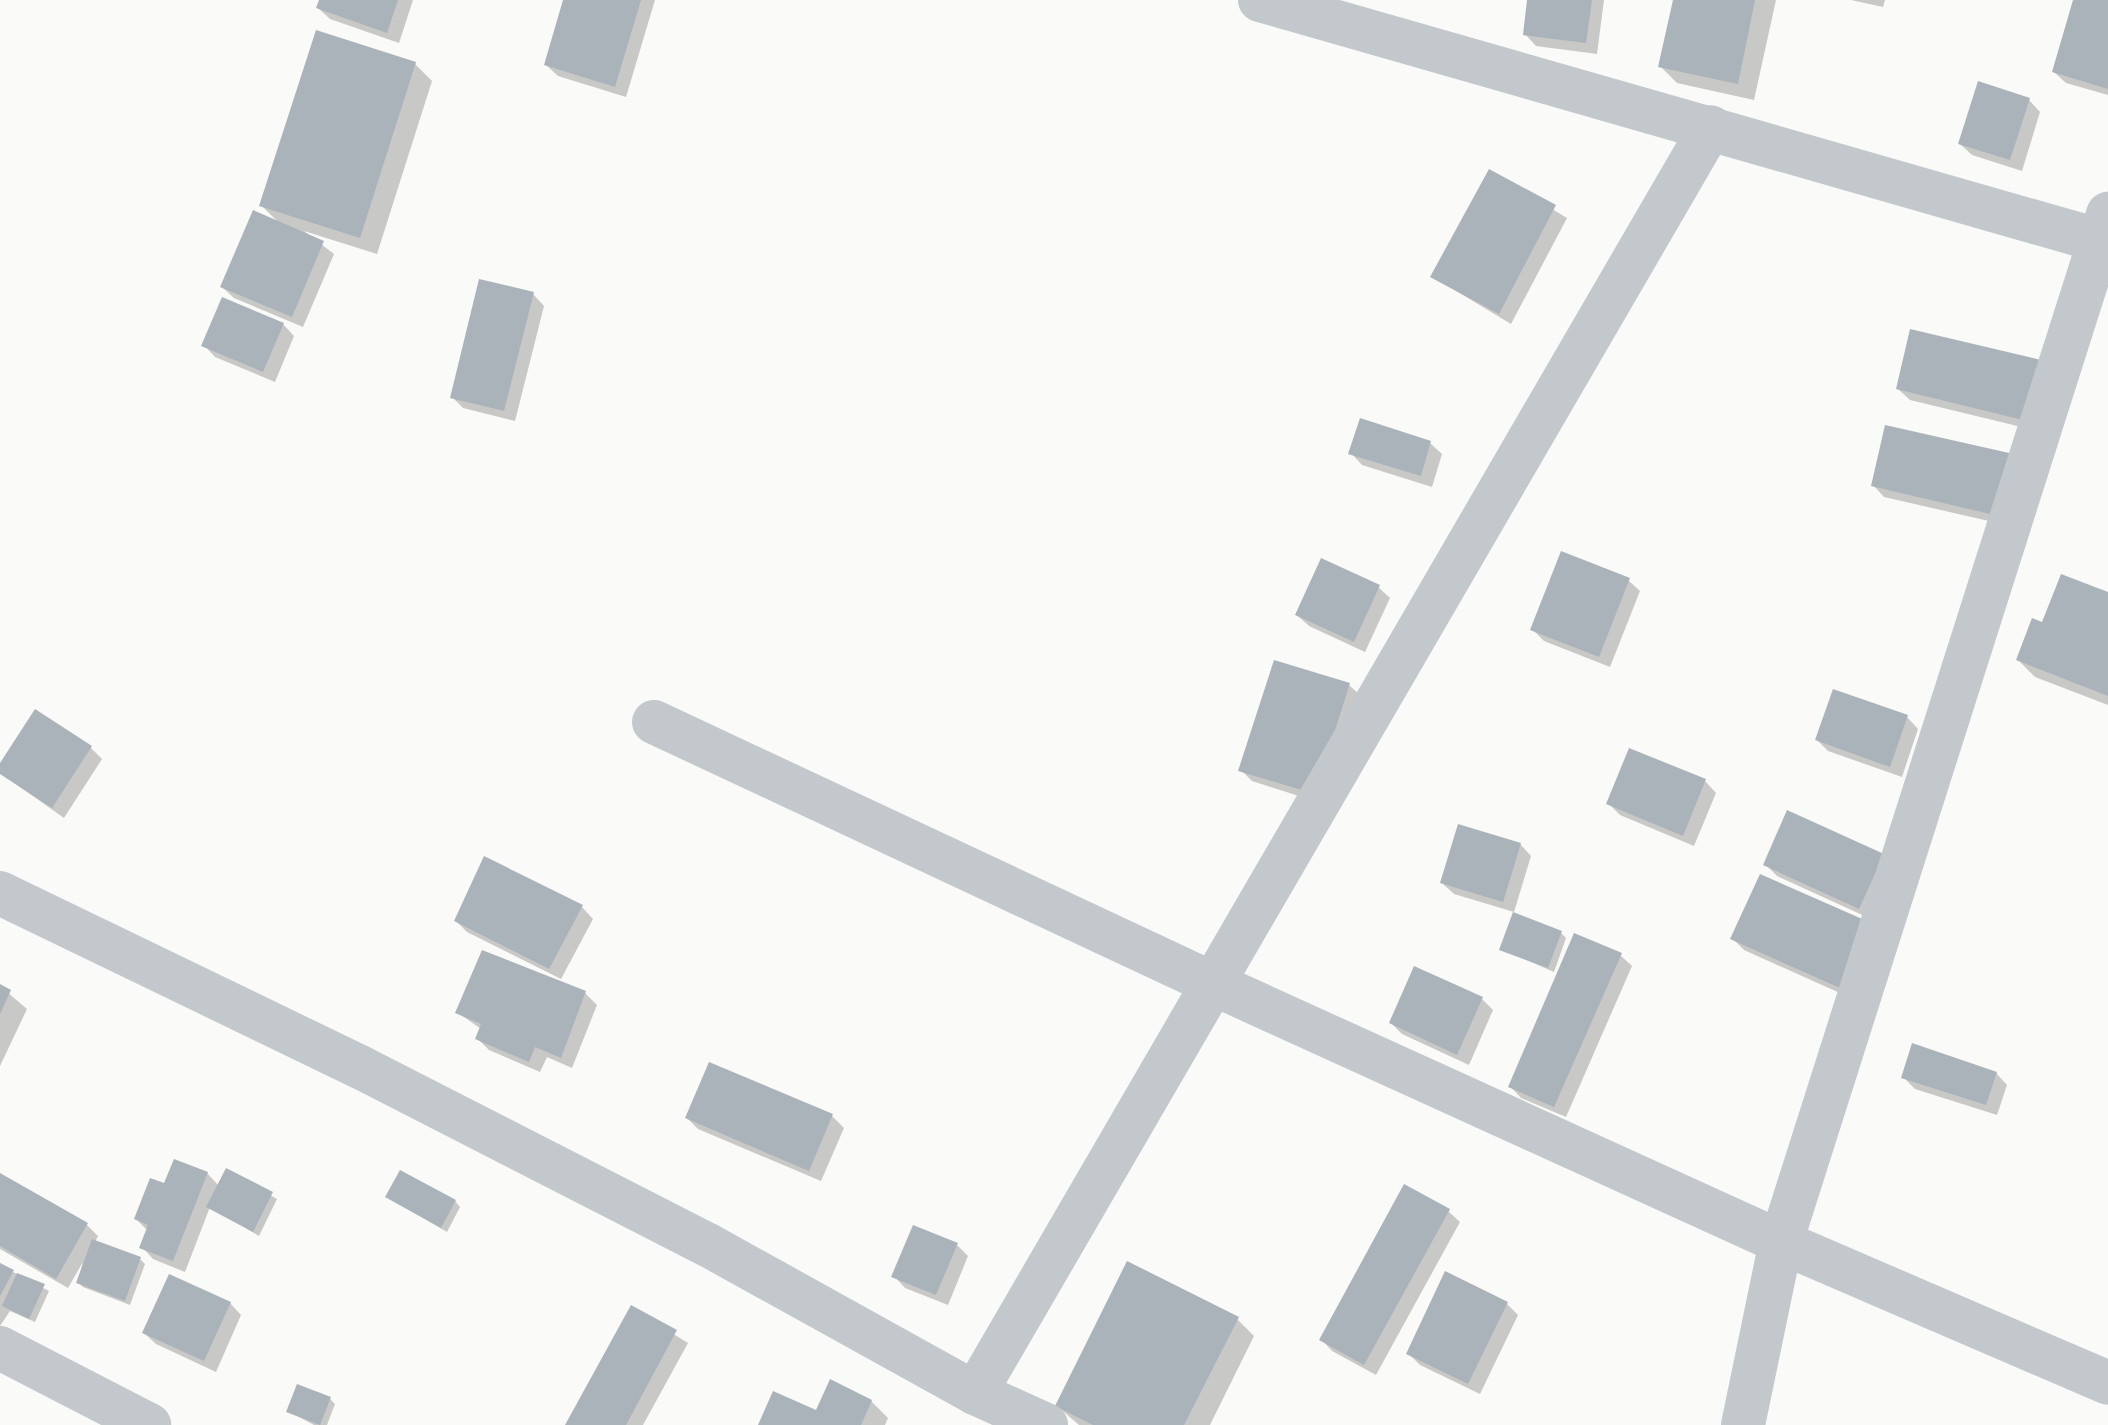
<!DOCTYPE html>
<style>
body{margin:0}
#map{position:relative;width:2108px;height:1425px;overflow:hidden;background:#fafaf8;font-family:"Exo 2",sans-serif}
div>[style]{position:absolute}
.shadow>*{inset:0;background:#0003}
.building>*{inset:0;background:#aab3b9}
.street>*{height:44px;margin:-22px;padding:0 22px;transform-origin:22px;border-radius:22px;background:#c3c8cc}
span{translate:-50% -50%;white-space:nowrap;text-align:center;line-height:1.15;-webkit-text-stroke:8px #fff;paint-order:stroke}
</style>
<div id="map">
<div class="shadow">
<div style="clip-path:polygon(321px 0,413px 0,399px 43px,330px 19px,318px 8px)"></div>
<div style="clip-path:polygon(565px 0,655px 0,626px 97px,558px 76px,546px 65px)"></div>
<div style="clip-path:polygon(1529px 0,1604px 0,1597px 54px,1536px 46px,1525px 34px)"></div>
<div style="clip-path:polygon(1675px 0,1776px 0,1754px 100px,1677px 83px,1660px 66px)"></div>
<div style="clip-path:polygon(1851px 0,1885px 0,1883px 7px)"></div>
<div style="clip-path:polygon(2076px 0,2108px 0,2108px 95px,2066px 83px,2054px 72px)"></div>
<div style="clip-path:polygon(415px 64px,432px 81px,377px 254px,304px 231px,334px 254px,303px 327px,234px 298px,222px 287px,278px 222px,261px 205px)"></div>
<div style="clip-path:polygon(2029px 100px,2040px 112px,2022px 171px,1972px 155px,1960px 144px)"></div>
<div style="clip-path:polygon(1489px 171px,1567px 218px,1511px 324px,1433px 277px)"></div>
<div style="clip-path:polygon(533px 294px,544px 306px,515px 421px,463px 408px,452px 397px)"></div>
<div style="clip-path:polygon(283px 324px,294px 336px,275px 382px,215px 357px,204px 345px)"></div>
<div style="clip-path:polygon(2040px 362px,2038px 431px,1910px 400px,1898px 389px)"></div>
<div style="clip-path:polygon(1887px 427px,2015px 527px,1884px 497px,1873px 485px)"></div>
<div style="clip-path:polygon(1430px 443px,1442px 454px,1432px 487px,1362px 465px,1351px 453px)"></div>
<div style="clip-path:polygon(1628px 580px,1640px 591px,1610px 667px,1544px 641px,1532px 629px)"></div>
<div style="clip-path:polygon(1378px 587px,1390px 598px,1365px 652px,1309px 626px,1297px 615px)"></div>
<div style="clip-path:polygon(2108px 594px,2108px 705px,2035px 677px,2018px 660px)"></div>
<div style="clip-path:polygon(1349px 685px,1361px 696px,1327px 805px,1252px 781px,1241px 770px)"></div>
<div style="clip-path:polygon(1907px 717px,1918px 729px,1902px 777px,1828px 751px,1817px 740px)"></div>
<div style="clip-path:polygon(91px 748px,102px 759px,64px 818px,0 773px,0 766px)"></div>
<div style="clip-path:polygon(1705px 781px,1716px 793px,1694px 846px,1620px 815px,1608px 803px)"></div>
<div style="clip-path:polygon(1520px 844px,1531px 856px,1514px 912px,1454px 894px,1442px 883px)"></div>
<div style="clip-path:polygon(1883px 856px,1871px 919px,1777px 876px,1766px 865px)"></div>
<div style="clip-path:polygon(582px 907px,593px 919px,561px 979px,467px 932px,456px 921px)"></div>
<div style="clip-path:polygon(1867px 924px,1851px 998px,1744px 950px,1733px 939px)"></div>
<div style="clip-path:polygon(1561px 933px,1566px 938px,1554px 972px,1501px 949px)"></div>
<div style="clip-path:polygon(1620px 955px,1632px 966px,1566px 1117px,1521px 1098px,1510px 1086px)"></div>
<div style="clip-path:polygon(0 986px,27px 1009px,0 1066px)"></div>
<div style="clip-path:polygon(585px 993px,597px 1005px,572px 1068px,547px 1057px,540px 1072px,489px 1050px,477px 1038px,481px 1029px,457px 1012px)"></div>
<div style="clip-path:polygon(1482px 999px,1493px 1010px,1469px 1065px,1402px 1034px,1391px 1023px)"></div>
<div style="clip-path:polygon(1996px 1073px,2007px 1085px,1997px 1115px,1915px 1089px,1903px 1077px)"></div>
<div style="clip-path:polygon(832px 1116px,844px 1128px,821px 1181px,698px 1129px,687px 1118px)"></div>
<div style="clip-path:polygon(227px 1171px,277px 1199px,259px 1236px,210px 1207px,185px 1272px,153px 1259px,142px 1247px,148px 1231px,136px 1219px,165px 1186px,207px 1173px,219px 1186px)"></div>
<div style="clip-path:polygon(0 1175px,87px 1225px,98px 1236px,95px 1242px,140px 1259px,145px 1264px,130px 1305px,83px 1287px,78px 1282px,83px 1262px,68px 1288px,0 1249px)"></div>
<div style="clip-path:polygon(387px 1197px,455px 1201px,460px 1207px,447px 1232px)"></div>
<div style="clip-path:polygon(1448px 1211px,1460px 1222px,1376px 1375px,1332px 1351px,1321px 1339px)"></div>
<div style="clip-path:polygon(957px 1245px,968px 1256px,948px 1305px,905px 1288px,894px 1276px)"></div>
<div style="clip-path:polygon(0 1265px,49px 1291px,35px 1322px,10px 1311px,0 1326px)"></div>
<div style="clip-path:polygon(230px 1303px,241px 1315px,216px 1372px,156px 1344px,144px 1333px)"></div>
<div style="clip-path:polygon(1506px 1303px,1518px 1315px,1480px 1394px,1420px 1365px,1409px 1354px)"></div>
<div style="clip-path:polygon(631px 1308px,688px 1343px,643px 1425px,568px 1425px)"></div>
<div style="clip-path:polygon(1237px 1319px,1254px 1336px,1210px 1425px,1079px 1425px,1057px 1406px)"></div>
<div style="clip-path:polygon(330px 1399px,335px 1404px,327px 1425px,314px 1425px,288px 1411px)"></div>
<div style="clip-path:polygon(871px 1401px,888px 1418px,885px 1425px,760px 1425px)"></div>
</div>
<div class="building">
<div style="clip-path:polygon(319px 0,398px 0,387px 33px,316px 8px)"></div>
<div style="clip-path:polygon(563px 0,641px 0,615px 87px,544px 65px)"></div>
<div style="clip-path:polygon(1527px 0,1592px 0,1586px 43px,1523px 35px)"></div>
<div style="clip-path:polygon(1673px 0,1755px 0,1738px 84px,1658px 67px)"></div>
<div style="clip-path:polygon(2073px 0,2108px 0,2108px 89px,2052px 72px)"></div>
<div style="clip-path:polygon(316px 30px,416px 62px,360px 238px,259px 206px)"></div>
<div style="clip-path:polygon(1978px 81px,2030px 98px,2010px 160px,1958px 144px)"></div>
<div style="clip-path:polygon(1489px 169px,1556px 205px,1499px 314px,1430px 277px)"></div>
<div style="clip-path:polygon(253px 210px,324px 241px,292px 317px,220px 287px)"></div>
<div style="clip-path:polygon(479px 279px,534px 292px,504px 411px,450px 398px)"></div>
<div style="clip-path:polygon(222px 297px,284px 323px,263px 372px,201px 346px)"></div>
<div style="clip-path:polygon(1910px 329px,2041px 360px,2027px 421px,1896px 389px)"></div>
<div style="clip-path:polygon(1360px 418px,1431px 441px,1421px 476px,1348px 454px)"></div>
<div style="clip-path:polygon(1885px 425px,2018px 455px,2003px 517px,1871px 486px)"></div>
<div style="clip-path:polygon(1561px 551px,1630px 578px,1599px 657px,1530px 630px)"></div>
<div style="clip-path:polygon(1321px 558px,1380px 585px,1354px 642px,1295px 615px)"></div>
<div style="clip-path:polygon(2061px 574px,2108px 592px,2108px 696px,2016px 660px,2032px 618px,2042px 622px)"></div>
<div style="clip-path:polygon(1274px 660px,1350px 683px,1315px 794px,1238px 771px)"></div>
<div style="clip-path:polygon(1833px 689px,1908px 715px,1890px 767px,1815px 740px)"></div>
<div style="clip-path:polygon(35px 709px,92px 746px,52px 808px,0 774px,0 763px)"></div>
<div style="clip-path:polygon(1629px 748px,1706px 779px,1683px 836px,1606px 804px)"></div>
<div style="clip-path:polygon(1787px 810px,1884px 854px,1859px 909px,1763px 865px)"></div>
<div style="clip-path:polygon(1458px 824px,1521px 843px,1503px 902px,1440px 883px)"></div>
<div style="clip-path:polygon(484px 856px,583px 905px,549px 969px,454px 921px)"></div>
<div style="clip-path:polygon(1760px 874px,1869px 922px,1840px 988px,1730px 939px)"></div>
<div style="clip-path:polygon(1513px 912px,1562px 931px,1548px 968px,1499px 950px)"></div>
<div style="clip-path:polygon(1574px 933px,1622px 953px,1554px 1107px,1508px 1087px)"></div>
<div style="clip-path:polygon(482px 950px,586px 991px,561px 1058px,535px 1047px,529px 1062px,475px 1039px,481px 1024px,455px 1013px)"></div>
<div style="clip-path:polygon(1414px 966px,1483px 997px,1457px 1055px,1389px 1023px)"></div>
<div style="clip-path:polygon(0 984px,11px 990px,0 1014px)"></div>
<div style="clip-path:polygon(1912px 1043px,1997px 1072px,1986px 1105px,1901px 1078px)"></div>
<div style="clip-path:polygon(709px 1062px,833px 1114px,809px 1171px,685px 1118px)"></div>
<div style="clip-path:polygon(174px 1159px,208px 1172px,173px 1261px,139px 1248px,148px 1225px,134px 1219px,150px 1178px,164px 1183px)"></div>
<div style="clip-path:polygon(226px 1168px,273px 1192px,253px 1232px,206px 1207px)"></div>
<div style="clip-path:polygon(400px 1170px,456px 1200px,441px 1228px,385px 1197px)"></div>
<div style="clip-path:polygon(0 1173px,88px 1223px,56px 1279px,0 1246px)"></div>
<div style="clip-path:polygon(1404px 1184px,1450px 1209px,1364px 1365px,1319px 1340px)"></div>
<div style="clip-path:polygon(913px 1225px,958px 1243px,936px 1295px,891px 1277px)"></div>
<div style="clip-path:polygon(92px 1239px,141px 1257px,125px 1301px,76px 1283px)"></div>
<div style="clip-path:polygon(1127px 1261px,1239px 1317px,1184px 1425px,1093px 1425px,1055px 1406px)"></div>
<div style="clip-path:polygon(0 1263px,14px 1270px,0 1296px)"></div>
<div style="clip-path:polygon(1445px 1271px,1508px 1302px,1468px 1384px,1406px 1354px)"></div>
<div style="clip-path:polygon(17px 1273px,45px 1284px,29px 1319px,2px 1306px)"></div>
<div style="clip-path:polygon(169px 1274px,231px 1302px,204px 1361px,142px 1333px)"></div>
<div style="clip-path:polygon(631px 1305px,677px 1330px,626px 1425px,565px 1425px)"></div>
<div style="clip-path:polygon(830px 1379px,872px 1400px,861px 1425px,758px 1425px,773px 1391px,816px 1410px)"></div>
<div style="clip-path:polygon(297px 1384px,331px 1397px,320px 1425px,286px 1412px)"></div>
</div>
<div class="street">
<div style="left:1260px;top:0;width:882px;rotate:15.99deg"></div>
<div style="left:654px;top:722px;width:620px;rotate:25.08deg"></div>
<div style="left:1216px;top:985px;width:621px;rotate:24.46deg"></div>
<div style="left:1781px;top:1242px;width:356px;rotate:23.3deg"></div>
<div style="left:0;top:893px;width:400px;rotate:25.8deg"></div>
<div style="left:360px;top:1067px;width:391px;rotate:27.1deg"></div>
<div style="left:708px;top:1245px;width:305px;rotate:29deg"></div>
<div style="left:975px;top:1393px;width:78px;rotate:24.3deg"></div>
<div style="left:0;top:1348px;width:168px;rotate:27.3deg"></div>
<div style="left:975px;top:1393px;width:1464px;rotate:-59.83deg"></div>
<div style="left:1743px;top:1425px;width:187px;rotate:-78.3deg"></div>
<div style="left:1781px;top:1242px;width:1079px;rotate:-72.35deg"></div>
</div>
</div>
